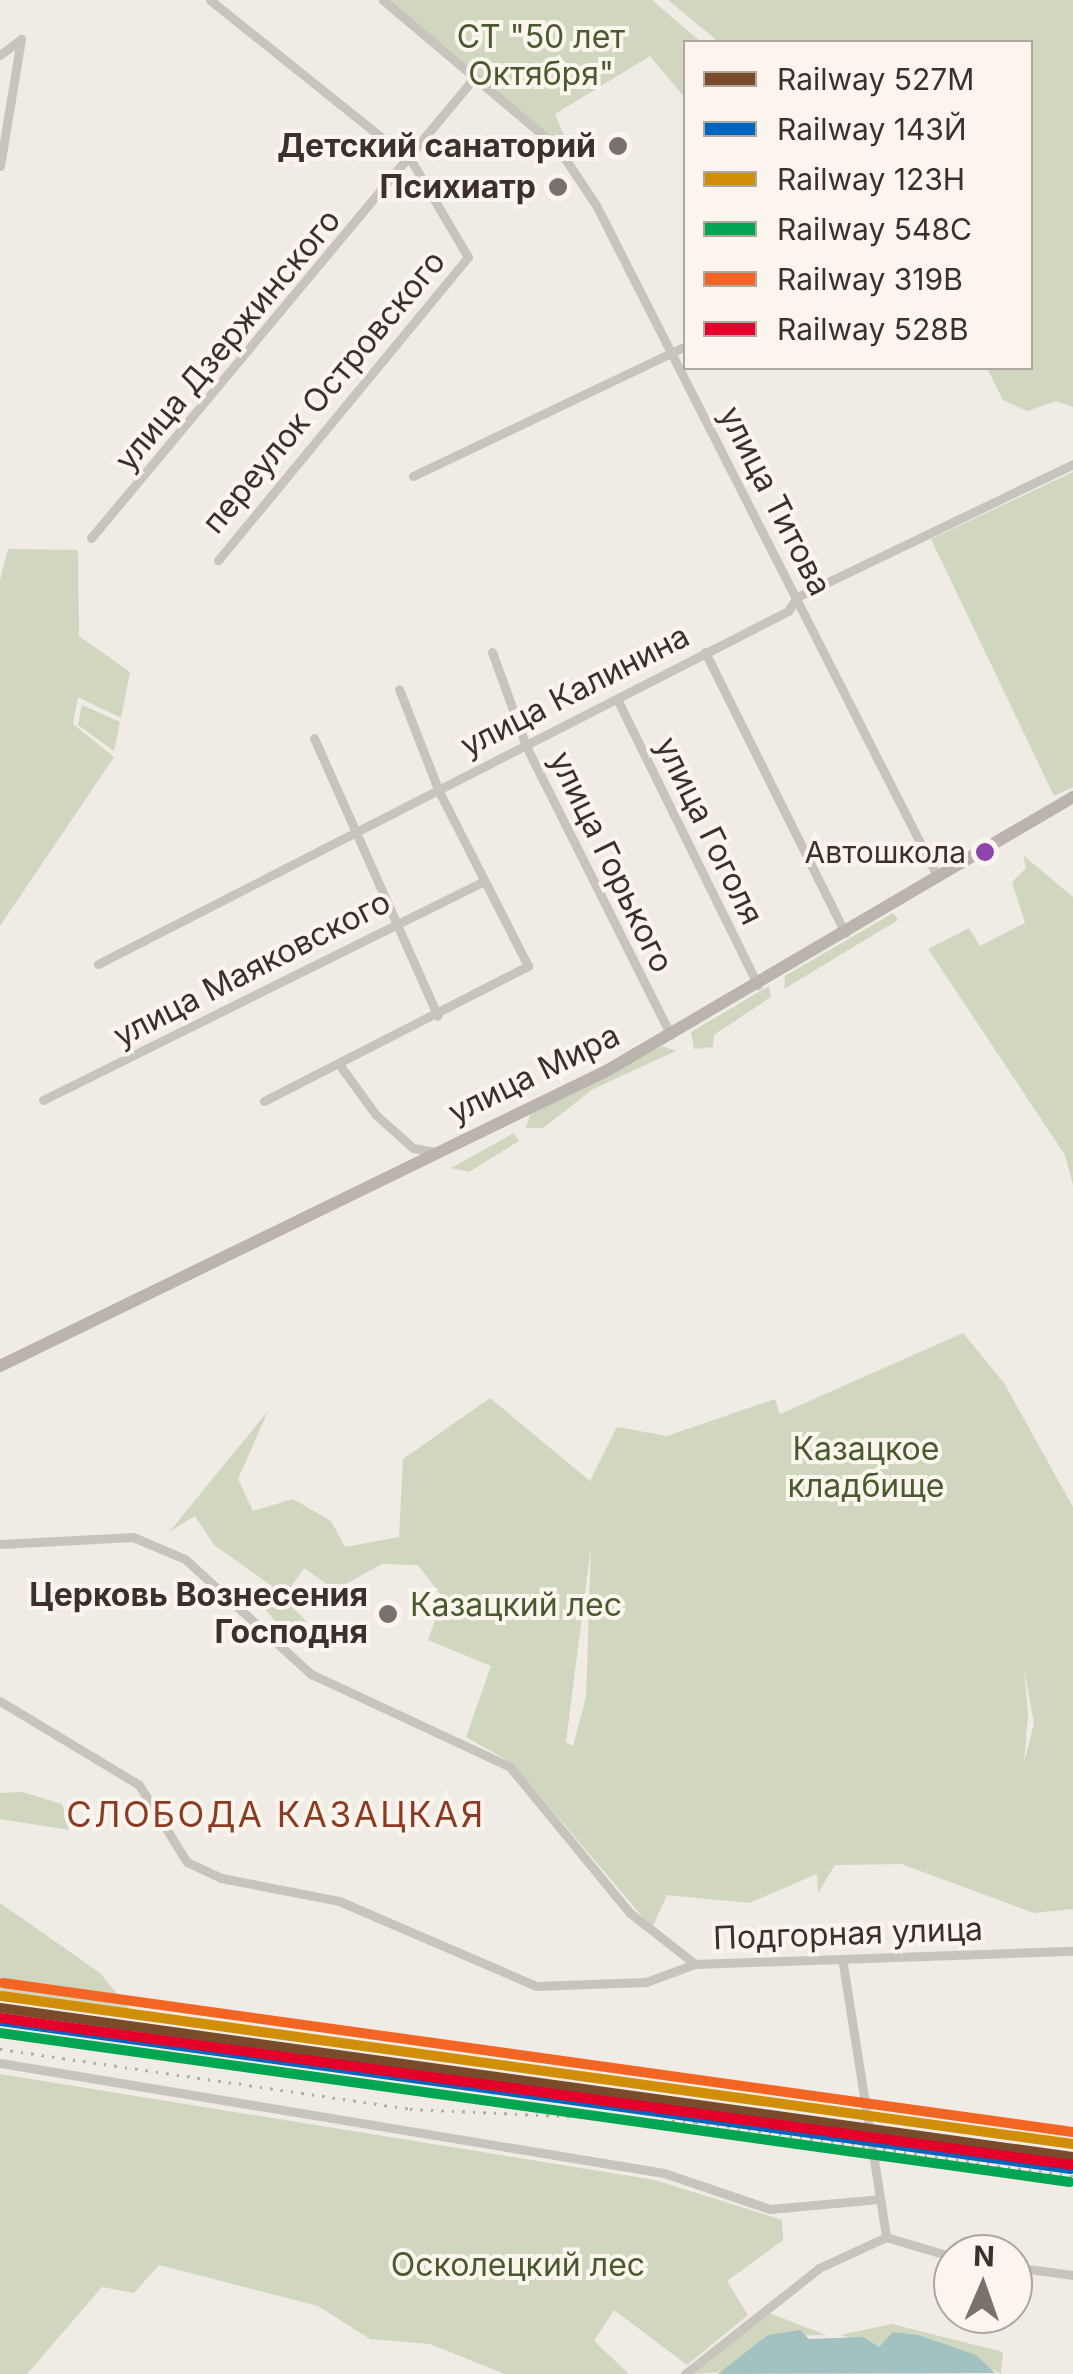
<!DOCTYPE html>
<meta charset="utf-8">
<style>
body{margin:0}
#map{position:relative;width:1073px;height:2374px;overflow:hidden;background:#f0ebe5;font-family:Inter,sans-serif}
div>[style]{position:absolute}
.green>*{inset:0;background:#d1d6bf}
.water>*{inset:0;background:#a1c2c1}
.minor>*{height:9px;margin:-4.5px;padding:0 4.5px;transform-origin:4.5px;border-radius:4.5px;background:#c9c3be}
.secondary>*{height:12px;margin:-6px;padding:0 6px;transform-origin:6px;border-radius:6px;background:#bab3ae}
.rail>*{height:2.5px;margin-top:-1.25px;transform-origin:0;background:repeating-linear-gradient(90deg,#b1aca8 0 2.5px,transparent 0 10.5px)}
.rail-1>*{height:10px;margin:-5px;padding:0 5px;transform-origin:5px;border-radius:5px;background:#7a4b2a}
.rail-2>*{height:10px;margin:-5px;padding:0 5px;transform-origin:5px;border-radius:5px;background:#0065bd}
.rail-3>*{height:10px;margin:-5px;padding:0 5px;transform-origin:5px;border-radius:5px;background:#d18e09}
.rail-4>*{height:10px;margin:-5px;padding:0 5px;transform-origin:5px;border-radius:5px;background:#00a651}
.rail-5>*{height:10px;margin:-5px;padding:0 5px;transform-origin:5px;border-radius:5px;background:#f26522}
.rail-6>*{height:10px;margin:-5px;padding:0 5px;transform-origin:5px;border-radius:5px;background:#e4002b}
.dots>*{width:28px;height:28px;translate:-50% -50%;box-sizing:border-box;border:5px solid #fbf5ee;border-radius:50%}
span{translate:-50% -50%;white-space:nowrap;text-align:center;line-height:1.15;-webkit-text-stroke:8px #fbf5ee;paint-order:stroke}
.bus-label{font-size:30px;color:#3b302b}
.right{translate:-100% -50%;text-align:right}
.park-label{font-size:32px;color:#4a5a2e}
.poi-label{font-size:32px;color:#3b302b;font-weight:700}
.street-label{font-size:32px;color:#3b302b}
.neighbourhood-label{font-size:35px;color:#8c3b22;letter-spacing:2.5px}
.legend{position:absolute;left:683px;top:40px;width:350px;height:330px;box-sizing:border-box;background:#fbf5ee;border:2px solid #aea6a0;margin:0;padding:12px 18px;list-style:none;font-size:30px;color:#3b302b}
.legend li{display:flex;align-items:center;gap:20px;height:50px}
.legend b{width:50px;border:2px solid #aea6a0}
.north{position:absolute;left:933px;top:2234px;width:100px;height:100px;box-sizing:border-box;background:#fbf5ee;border:2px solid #aea6a0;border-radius:50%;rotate:2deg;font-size:28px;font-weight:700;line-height:40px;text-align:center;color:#3b302b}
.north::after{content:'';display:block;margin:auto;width:35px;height:45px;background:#7a716c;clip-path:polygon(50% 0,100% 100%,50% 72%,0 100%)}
</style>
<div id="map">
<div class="green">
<div style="clip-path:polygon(389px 0,652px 0,701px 42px,686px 42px,685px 98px,650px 56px,555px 114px,567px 143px,560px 145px)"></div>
<div style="clip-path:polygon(668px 0,1073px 0,1073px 407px,1056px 401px,1027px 411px,1003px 400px,987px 368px,1030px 368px,1030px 42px,719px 42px)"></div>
<div style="clip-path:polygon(1073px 472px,1073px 787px,1054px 796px,931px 539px)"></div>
<div style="clip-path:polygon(8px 549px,78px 550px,79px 636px,130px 672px,121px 718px,78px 697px,73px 724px,114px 757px,0 926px,0 580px)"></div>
<div style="clip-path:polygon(82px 705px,120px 722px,114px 751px,78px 725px)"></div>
<div style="clip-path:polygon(1023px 855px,1073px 897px,1073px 1185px,1065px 1155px,928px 949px,969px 928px,980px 946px,1025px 923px,1012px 882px,1026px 868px)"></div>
<div style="clip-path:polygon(893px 913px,898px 920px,784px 989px,785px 976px)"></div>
<div style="clip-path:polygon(769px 986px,771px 997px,714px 1035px,713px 1047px,694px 1049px,691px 1032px)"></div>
<div style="clip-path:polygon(662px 1046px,676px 1051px,593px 1089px,543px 1128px,526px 1128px,530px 1115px)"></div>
<div style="clip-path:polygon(514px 1133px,519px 1141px,469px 1172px,451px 1168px)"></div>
<div style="clip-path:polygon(evenodd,963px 1333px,1004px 1383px,1073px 1507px,1073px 1909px,1034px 1913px,901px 1864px,835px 1865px,818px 1893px,817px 1874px,749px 1903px,667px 1895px,652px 1928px,512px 1763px,466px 1737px,491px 1666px,428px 1640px,443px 1598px,418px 1565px,382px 1564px,335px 1590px,304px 1568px,283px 1598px,306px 1621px,286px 1633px,264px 1608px,272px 1586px,214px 1545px,195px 1516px,169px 1532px,268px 1411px,238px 1479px,253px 1511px,293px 1499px,331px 1521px,345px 1547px,399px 1537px,403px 1459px,490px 1398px,590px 1481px,617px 1427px,667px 1436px,775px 1399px,780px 1414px,963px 1333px,591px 1546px,586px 1697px,573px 1746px,566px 1742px,591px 1546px,963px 1333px,1024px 1669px,1034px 1723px,1024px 1764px,1028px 1714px,1024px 1669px)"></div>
<div style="clip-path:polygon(22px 1792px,62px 1804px,69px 1830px,0 1819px,0 1793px)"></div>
<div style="clip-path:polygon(0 1903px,100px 1973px,135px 2015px,0 1994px)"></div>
<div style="clip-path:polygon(0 2074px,655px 2180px,782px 2220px,783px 2240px,727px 2281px,748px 2315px,687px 2365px,614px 2310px,594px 2341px,629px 2374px,505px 2374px,430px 2344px,370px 2339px,318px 2306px,159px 2265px,134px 2293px,102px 2287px,27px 2374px,0 2374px)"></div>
<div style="clip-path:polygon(764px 2311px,826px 2335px,768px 2336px,722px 2372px,693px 2374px)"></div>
<div style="clip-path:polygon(892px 2324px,1003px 2352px,1001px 2374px,918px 2335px,893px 2333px,879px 2347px,840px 2335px)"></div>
</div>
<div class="water">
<div style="clip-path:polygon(800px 2330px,809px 2339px,863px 2337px,879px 2347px,893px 2332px,918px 2335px,976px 2355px,995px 2373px,718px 2374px,768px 2335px)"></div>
</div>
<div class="minor">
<div style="left:210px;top:0;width:259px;rotate:38.7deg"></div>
<div style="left:412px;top:162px;width:110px;rotate:59.5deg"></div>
<div style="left:468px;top:257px;width:393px;rotate:129.5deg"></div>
<div style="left:383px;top:0;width:229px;rotate:40.2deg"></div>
<div style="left:558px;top:148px;width:69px;rotate:56.3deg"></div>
<div style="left:596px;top:205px;width:748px;rotate:63.06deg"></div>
<div style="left:0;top:55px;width:26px;rotate:-37deg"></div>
<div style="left:0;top:166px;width:129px;rotate:-80.6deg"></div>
<div style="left:413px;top:476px;width:302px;rotate:-25.5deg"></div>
<div style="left:91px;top:538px;width:599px;rotate:-50.22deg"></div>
<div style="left:492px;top:652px;width:100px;rotate:70.1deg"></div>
<div style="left:526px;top:746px;width:323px;rotate:63.4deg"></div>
<div style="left:705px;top:652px;width:314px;rotate:63.5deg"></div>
<div style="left:617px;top:699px;width:319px;rotate:63.8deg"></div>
<div style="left:314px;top:738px;width:304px;rotate:66deg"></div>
<div style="left:98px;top:964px;width:775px;rotate:-27.09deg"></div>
<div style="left:788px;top:611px;width:17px;rotate:-57deg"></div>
<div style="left:797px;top:597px;width:306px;rotate:-25.7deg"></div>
<div style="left:341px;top:1067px;width:59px;rotate:53.9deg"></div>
<div style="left:376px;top:1115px;width:50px;rotate:41.7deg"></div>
<div style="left:413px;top:1148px;width:23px;rotate:10deg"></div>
<div style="left:43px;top:1100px;width:491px;rotate:-26.4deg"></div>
<div style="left:264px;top:1101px;width:297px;rotate:-27.1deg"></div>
<div style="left:528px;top:966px;width:199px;rotate:-117deg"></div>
<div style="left:438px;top:789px;width:107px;rotate:-111.3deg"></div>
<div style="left:0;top:1544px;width:133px;rotate:-3deg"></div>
<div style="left:133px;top:1537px;width:56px;rotate:22.9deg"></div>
<div style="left:185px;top:1559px;width:171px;rotate:42.4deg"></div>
<div style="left:311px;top:1674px;width:220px;rotate:25deg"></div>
<div style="left:510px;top:1767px;width:189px;rotate:50.6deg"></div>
<div style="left:630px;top:1913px;width:83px;rotate:38.1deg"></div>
<div style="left:0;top:1701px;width:162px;rotate:31.1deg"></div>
<div style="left:139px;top:1785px;width:91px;rotate:58.1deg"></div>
<div style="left:187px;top:1862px;width:38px;rotate:25deg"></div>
<div style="left:221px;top:1878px;width:120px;rotate:11deg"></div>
<div style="left:339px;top:1901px;width:215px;rotate:23.3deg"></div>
<div style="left:536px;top:1986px;width:110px;rotate:-2.1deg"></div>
<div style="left:646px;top:1982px;width:52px;rotate:-20.2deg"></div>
<div style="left:695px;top:1964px;width:378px;rotate:-2deg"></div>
<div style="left:843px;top:1964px;width:276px;rotate:81deg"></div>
<div style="left:886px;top:2237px;width:70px;rotate:16.6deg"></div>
<div style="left:0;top:2063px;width:673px;rotate:9.41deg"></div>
<div style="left:664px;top:2173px;width:112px;rotate:18.8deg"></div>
<div style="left:770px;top:2209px;width:109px;rotate:-5.2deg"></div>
<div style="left:1013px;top:2267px;width:61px;rotate:7.6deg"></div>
<div style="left:685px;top:2374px;width:171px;rotate:-38.3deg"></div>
<div style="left:819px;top:2268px;width:74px;rotate:-24.8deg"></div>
</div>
<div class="secondary">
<div style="left:0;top:1366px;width:676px;rotate:-25.96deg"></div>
<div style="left:608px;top:1070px;width:539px;rotate:-30.42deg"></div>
</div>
<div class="rail">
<div style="left:0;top:2049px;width:414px;rotate:8.3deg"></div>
<div style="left:410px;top:2109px;width:286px;rotate:2.6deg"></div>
<div style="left:696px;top:2122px;width:381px;rotate:8.2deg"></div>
</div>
<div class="rail-1">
<div style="left:0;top:2008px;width:1083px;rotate:7.91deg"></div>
</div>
<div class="rail-2">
<div style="left:0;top:2021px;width:1081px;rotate:7.87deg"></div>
</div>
<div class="rail-3">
<div style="left:2px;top:1996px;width:1081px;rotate:7.87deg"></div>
</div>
<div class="rail-4">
<div style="left:0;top:2033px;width:1080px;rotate:7.93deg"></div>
</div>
<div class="rail-5">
<div style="left:3px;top:1983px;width:1080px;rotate:7.93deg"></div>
</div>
<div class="rail-6">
<div style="left:0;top:2018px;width:1083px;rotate:7.8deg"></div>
</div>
<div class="dots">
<div style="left:618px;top:146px;background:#7a716c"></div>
<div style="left:558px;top:187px;background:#7a716c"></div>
<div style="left:985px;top:852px;background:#8e44ad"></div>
<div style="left:388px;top:1614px;background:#7a716c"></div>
</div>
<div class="bus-label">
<span class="right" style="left:966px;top:852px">Автошкола</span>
</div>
<div class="park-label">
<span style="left:541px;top:56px">СТ "50 лет<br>Октября"</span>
<span style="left:866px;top:1468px">Казацкое<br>кладбище</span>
<span style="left:516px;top:1605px">Казацкий лес</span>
<span style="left:518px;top:2265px">Осколецкий лес</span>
</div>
<div class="poi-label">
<span class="right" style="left:596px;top:146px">Детский санаторий</span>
<span class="right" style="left:536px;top:187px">Психиатр</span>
<span class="right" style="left:368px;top:1614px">Церковь Вознесения<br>Господня</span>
</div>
<div class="street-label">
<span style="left:228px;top:340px;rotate:-50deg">улица Дзержинского</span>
<span style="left:324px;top:392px;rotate:-50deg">переулок Островского</span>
<span style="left:775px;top:501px;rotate:63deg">улица Титова</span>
<span style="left:575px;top:691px;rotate:-27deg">улица Калинина</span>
<span style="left:709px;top:831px;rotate:64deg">улица Гоголя</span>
<span style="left:611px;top:862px;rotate:64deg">улица Горького</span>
<span style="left:252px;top:969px;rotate:-27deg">улица Маяковского</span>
<span style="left:534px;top:1074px;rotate:-26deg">улица Мира</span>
<span style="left:848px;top:1934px;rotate:-2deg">Подгорная улица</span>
</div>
<div class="neighbourhood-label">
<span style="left:276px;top:1814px">СЛОБОДА КАЗАЦКАЯ</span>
</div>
<ul class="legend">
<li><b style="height:12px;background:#7a4b2a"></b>Railway 527М</li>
<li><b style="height:12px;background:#0065bd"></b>Railway 143Й</li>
<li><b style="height:12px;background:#d18e09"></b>Railway 123Н</li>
<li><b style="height:12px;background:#00a651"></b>Railway 548С</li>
<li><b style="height:12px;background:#f26522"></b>Railway 319В</li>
<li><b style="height:12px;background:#e4002b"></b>Railway 528В</li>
</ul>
<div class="north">N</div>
</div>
